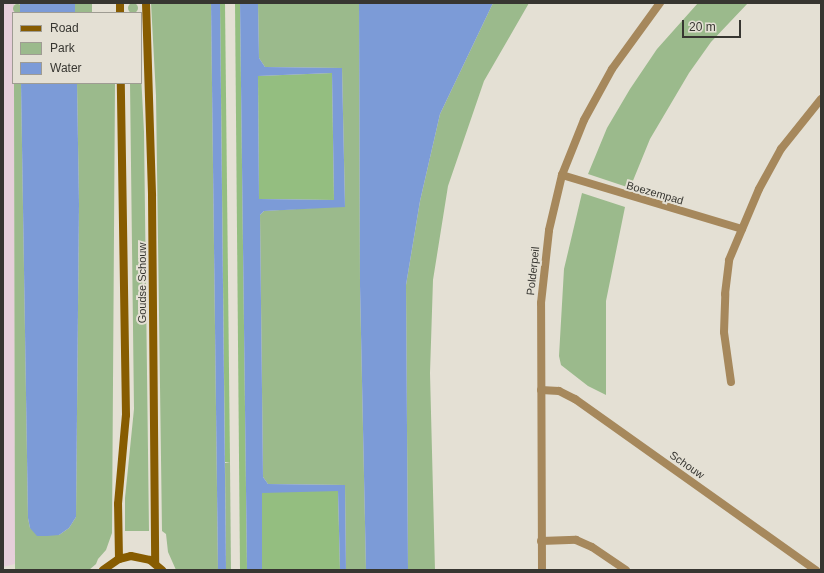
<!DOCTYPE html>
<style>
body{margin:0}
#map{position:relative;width:824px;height:573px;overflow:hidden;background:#e4e0d4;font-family:Arial,sans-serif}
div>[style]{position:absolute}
.industrial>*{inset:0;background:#e6cfda}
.green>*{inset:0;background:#9bba8c}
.round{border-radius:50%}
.forest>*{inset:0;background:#94be80}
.water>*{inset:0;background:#7c9bd7}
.street>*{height:8px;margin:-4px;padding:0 4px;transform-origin:4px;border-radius:4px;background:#a6885c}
.secondary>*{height:8px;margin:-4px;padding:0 4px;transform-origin:4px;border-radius:4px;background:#875c01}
span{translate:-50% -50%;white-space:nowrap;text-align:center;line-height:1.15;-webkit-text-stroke:4px #e4e0d4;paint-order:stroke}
.street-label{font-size:11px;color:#373631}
.frame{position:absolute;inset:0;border:4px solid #373631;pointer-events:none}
.legend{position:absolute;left:12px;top:12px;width:130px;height:72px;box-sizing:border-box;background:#e4e0d4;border:1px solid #9f9c93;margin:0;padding:5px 7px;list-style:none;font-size:12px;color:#373631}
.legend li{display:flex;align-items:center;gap:8px;height:20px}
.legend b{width:20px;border:1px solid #9f9c93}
.scale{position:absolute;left:682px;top:20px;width:59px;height:18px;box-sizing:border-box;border:2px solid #373631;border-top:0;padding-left:5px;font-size:12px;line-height:14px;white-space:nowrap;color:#373631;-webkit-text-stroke:3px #e4e0d4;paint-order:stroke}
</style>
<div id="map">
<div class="industrial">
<div style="clip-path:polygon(3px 3px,14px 3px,15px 564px,3px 567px)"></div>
</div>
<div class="green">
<div class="round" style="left:128px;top:3px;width:10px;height:10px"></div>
<div style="clip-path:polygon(75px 3px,92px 3px,92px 13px,75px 13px)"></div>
<div style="clip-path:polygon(151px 3px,211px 3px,218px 570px,176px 570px,168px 552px,166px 534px,162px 531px,156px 96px)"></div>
<div style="clip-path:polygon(258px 3px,359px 3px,360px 286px,366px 570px,346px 570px,345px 485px,268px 484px,263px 477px,260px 215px,264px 211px,345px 206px,342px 68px,265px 67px,259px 58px)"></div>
<div style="clip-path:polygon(493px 3px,529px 3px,484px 81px,448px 186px,433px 280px,430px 373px,435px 570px,408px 570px,406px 285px,420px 201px,440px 114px)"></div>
<div style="clip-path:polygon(698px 3px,748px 3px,711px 42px,689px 73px,650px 139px,630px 188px,588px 174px,607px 128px,630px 89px,657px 49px)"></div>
<div class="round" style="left:12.5px;top:3.5px;width:9px;height:9px"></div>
<div style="clip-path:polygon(141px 74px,144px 132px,149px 531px,125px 531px,125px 498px,134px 409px,130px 83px,141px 83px)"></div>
<div style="clip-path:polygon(14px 83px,21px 83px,28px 518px,30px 528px,59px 535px,69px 528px,76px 517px,79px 204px,77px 83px,115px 83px,112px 533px,106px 550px,98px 559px,96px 564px,89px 570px,15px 570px)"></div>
<div style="clip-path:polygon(582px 193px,625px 207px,606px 301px,606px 395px,588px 386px,561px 365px,559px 356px,564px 269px)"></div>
<div style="clip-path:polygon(230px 462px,231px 570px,226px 570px,225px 463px)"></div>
</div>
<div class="forest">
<div style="clip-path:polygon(220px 3px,225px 3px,230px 462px,225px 462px)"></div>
<div style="clip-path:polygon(235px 3px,240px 3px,247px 570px,240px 570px)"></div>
<div style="clip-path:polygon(332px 73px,334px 200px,259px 199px,258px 76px)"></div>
<div style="clip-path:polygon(266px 491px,338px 491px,340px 570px,262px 570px,262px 493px)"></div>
</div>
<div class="water">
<div style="clip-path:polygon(20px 3px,75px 3px,75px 13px,20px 13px)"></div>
<div style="clip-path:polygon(211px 3px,220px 3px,226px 570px,218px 570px)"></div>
<div style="clip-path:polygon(evenodd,240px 3px,258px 3px,259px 58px,265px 67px,342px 68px,345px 207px,264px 211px,260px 215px,263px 477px,268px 484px,345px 485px,346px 570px,340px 570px,338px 491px,262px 493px,262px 570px,247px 570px,240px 3px,332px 73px,334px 200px,259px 199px,258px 76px,332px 73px)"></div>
<div style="clip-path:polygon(359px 3px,493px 3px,440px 114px,420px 201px,406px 285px,408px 570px,366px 570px,360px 286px)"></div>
<div style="clip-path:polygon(21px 83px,77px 83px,79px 204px,76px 517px,69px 528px,59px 535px,47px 536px,37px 536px,30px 528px,28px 518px)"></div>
</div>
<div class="street">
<div style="left:562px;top:175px;width:188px;rotate:16.7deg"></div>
<div style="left:731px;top:382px;width:50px;rotate:-98deg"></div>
<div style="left:724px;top:332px;width:38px;rotate:-88deg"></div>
<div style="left:725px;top:294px;width:34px;rotate:-83deg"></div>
<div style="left:729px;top:260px;width:77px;rotate:-67.1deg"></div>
<div style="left:759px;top:189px;width:46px;rotate:-61.2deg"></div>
<div style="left:781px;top:149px;width:64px;rotate:-51.3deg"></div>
<div style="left:541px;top:390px;width:18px;rotate:3deg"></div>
<div style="left:559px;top:391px;width:18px;rotate:27deg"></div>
<div style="left:575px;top:399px;width:296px;rotate:35.4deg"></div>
<div style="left:541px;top:541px;width:35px;rotate:-2deg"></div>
<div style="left:576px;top:540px;width:17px;rotate:24deg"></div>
<div style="left:592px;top:547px;width:41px;rotate:34.1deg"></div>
<div style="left:542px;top:570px;width:267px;rotate:-90.2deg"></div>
<div style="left:541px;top:303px;width:73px;rotate:-83.7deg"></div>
<div style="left:549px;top:230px;width:57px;rotate:-76.7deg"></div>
<div style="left:562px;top:175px;width:59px;rotate:-68.2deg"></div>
<div style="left:584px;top:120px;width:58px;rotate:-61.2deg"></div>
<div style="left:612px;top:69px;width:82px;rotate:-54deg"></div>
</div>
<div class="secondary">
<div style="left:146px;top:3px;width:193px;rotate:88.2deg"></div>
<div style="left:152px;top:196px;width:367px;rotate:89.5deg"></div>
<div style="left:120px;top:13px;width:10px;rotate:-90deg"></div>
<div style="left:119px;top:559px;width:55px;rotate:-91deg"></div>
<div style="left:118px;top:504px;width:89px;rotate:-84.9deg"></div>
<div style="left:126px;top:415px;width:332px;rotate:-90.9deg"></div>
<div style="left:103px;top:570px;width:19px;rotate:-35deg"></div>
<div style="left:119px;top:559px;width:12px;rotate:-14deg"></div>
<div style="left:131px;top:556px;width:19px;rotate:12deg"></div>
<div style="left:150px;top:560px;width:16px;rotate:40deg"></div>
</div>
<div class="street-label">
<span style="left:655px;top:193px;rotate:16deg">Boezempad</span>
<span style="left:533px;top:271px;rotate:-84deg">Polderpeil</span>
<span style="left:142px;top:283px;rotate:-90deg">Goudse Schouw</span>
<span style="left:687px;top:465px;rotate:35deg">Schouw</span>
</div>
<div class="frame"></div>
<ul class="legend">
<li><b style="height:5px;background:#875c01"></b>Road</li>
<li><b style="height:11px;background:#9bba8c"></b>Park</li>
<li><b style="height:11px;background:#7c9bd7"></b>Water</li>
</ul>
<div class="scale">20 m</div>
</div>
